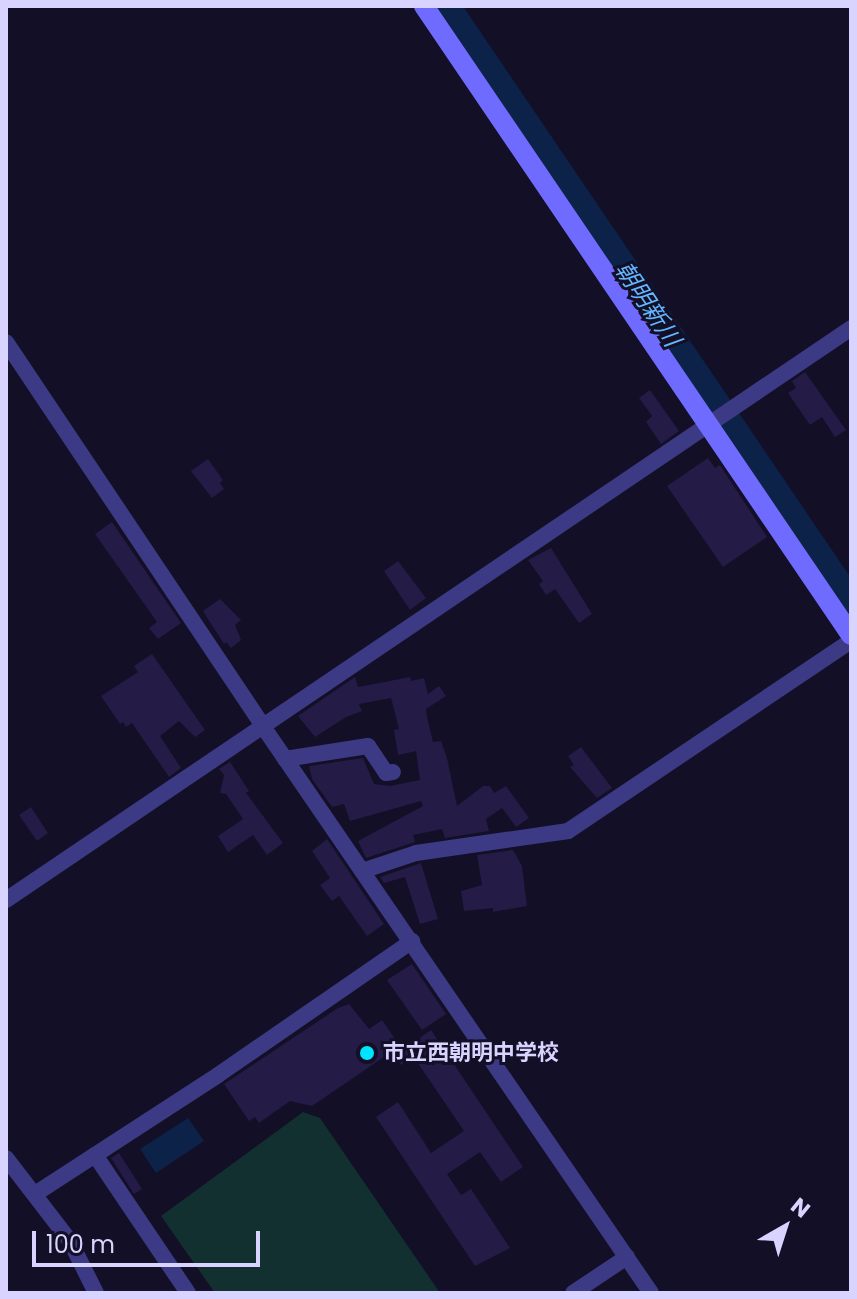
<!DOCTYPE html>
<meta charset="utf-8">
<style>
body{margin:0}
#map{position:relative;width:857px;height:1299px;overflow:hidden;background:#130f26;font-family:Poppins,"Noto Sans JP",sans-serif}
div>[style]{position:absolute}
.green>*{inset:0;background:#12302f}
.water>*{inset:0;background:#0c2248}
.river>*{height:28px;margin:-14px;padding:0 14px;transform-origin:14px;border-radius:14px;background:#0c2248}
.building>*{inset:0;background:#241b47}
.street>*{height:16px;margin:-8px;padding:0 8px;transform-origin:8px;border-radius:8px;background:#3d3a85}
.secondary>*{height:20px;margin:-10px;padding:0 10px;transform-origin:10px;border-radius:10px;background:#6f6bff}
.dots>*{width:22px;height:22px;translate:-50% -50%;box-sizing:border-box;border:4px solid #130f26;border-radius:50%}
span{translate:-50% -50%;white-space:nowrap;text-align:center;line-height:1.15;-webkit-text-stroke:6px #130f26;paint-order:stroke}
.poi-label{font-size:22px;color:#d9d4ff;font-weight:700}
.left{translate:0 -50%;text-align:left}
.water-label{font-size:24px;color:#62b6ff;font-style:italic}
.frame{position:absolute;inset:0;border:8px solid #d9d4ff;pointer-events:none}
.north{position:absolute;left:745px;top:1187px;width:80px;height:80px;-webkit-text-stroke:6px #130f26;paint-order:stroke;rotate:39deg;font-size:22px;font-weight:700;line-height:32px;text-align:center;color:#d9d4ff}
.north::after{content:'';display:block;margin:auto;width:28px;height:36px;background:#d9d4ff;clip-path:polygon(50% 0,100% 100%,50% 72%,0 100%)}
.scale{position:absolute;left:32px;top:1231px;width:228px;height:36px;box-sizing:border-box;border:4px solid #d9d4ff;border-top:0;padding-left:10px;font-size:24px;line-height:28px;white-space:nowrap;color:#d9d4ff;-webkit-text-stroke:6px #130f26;paint-order:stroke}
</style>
<div id="map">
<div class="green">
<div style="clip-path:polygon(303px 1112px,320px 1118px,440px 1293px,215px 1293px,161px 1216px)"></div>
</div>
<div class="water">
<div style="clip-path:polygon(188px 1118px,204px 1141px,156px 1173px,140px 1149px)"></div>
</div>
<div class="river">
<div style="left:446px;top:6px;width:721px;rotate:55.85deg"></div>
</div>
<div class="building">
<div style="clip-path:polygon(805px 372px,846px 430px,835px 437px,822px 417px,810px 425px,788px 393px,796px 388px,792px 381px)"></div>
<div style="clip-path:polygon(650px 390px,679px 431px,661px 444px,646px 422px,652px 416px,639px 398px)"></div>
<div style="clip-path:polygon(708px 458px,715px 468px,720px 465px,767px 537px,723px 567px,667px 486px)"></div>
<div style="clip-path:polygon(208px 459px,223px 480px,220px 483px,224px 489px,212px 498px,191px 471px)"></div>
<div style="clip-path:polygon(112px 522px,181px 623px,158px 639px,149px 628px,157px 622px,95px 534px)"></div>
<div style="clip-path:polygon(551px 548px,592px 614px,579px 623px,555px 589px,546px 595px,539px 584px,543px 581px,528px 560px)"></div>
<div style="clip-path:polygon(398px 561px,426px 598px,410px 610px,384px 571px)"></div>
<div style="clip-path:polygon(220px 599px,241px 620px,235px 625px,241px 640px,231px 648px,226px 642px,224px 644px,203px 611px)"></div>
<div style="clip-path:polygon(152px 654px,205px 730px,195px 737px,179px 721px,160px 736px,181px 768px,169px 777px,132px 723px,126px 727px,123px 722px,120px 724px,101px 696px,138px 672px,134px 666px)"></div>
<div style="clip-path:polygon(355px 677px,358px 687px,410px 677px,411px 681px,424px 678px,428px 694px,439px 686px,446px 696px,426px 709px,427px 717px,433px 742px,441px 741px,447px 758px,457px 806px,483px 786px,490px 786px,494px 793px,506px 786px,529px 818px,516px 827px,502px 808px,486px 819px,489px 831px,445px 838px,442px 829px,413px 835px,415px 842px,366px 858px,358px 841px,423px 806px,421px 801px,350px 821px,344px 804px,332px 807px,312px 779px,309px 766px,363px 758px,374px 784px,390px 786px,420px 780px,416px 751px,398px 755px,394px 730px,399px 729px,391px 698px,359px 704px,362px 711px,346px 717px,315px 737px,298px 716px)"></div>
<div style="clip-path:polygon(581px 747px,612px 788px,597px 798px,570px 767px,574px 765px,568px 756px)"></div>
<div style="clip-path:polygon(230px 762px,249px 791px,246px 793px,283px 843px,267px 855px,253px 835px,228px 852px,218px 836px,243px 819px,226px 794px,220px 793px,224px 775px,219px 769px)"></div>
<div style="clip-path:polygon(31px 807px,48px 833px,37px 841px,19px 815px)"></div>
<div style="clip-path:polygon(327px 839px,384px 924px,367px 936px,339px 896px,332px 901px,320px 885px,330px 878px,312px 851px)"></div>
<div style="clip-path:polygon(513px 850px,522px 866px,527px 906px,493px 912px,493px 908px,464px 911px,461px 891px,482px 885px,477px 855px)"></div>
<div style="clip-path:polygon(421px 863px,438px 919px,420px 924px,405px 877px,384px 883px,380px 877px)"></div>
<div style="clip-path:polygon(412px 964px,446px 1014px,422px 1030px,387px 980px)"></div>
<div style="clip-path:polygon(349px 1004px,369px 1029px,382px 1020px,400px 1046px,312px 1106px,290px 1101px,259px 1123px,255px 1117px,249px 1121px,224px 1084px,338px 1008px)"></div>
<div style="clip-path:polygon(431px 1030px,523px 1167px,501px 1182px,480px 1152px,447px 1174px,461px 1195px,471px 1189px,510px 1248px,475px 1266px,376px 1117px,398px 1102px,431px 1153px,464px 1131px,413px 1056px,401px 1065px,395px 1055px)"></div>
<div style="clip-path:polygon(119px 1153px,142px 1189px,134px 1194px,111px 1158px)"></div>
</div>
<div class="street">
<div style="left:6px;top:342px;width:461px;rotate:56.2deg"></div>
<div style="left:262px;top:725px;width:688px;rotate:55.59deg"></div>
<div style="left:285px;top:759px;width:84px;rotate:-8.9deg"></div>
<div style="left:368px;top:746px;width:32px;rotate:56deg"></div>
<div style="left:386px;top:773px;width:7px;rotate:-8deg"></div>
<div style="left:362px;top:871px;width:57px;rotate:-18.4deg"></div>
<div style="left:416px;top:853px;width:154px;rotate:-8.2deg"></div>
<div style="left:568px;top:831px;width:341px;rotate:-33.9deg"></div>
<div style="left:6px;top:900px;width:1020px;rotate:-34.09deg"></div>
<div style="left:95px;top:1155px;width:166px;rotate:56deg"></div>
<div style="left:6px;top:1158px;width:105px;rotate:52.4deg"></div>
<div style="left:70px;top:1241px;width:58px;rotate:63.4deg"></div>
<div style="left:35px;top:1194px;width:218px;rotate:-33deg"></div>
<div style="left:218px;top:1075px;width:236px;rotate:-34.6deg"></div>
<div style="left:573px;top:1293px;width:65px;rotate:-33.7deg"></div>
</div>
<div class="secondary">
<div style="left:424px;top:6px;width:760px;rotate:55.83deg"></div>
</div>
<div class="dots">
<div style="left:367px;top:1053px;background:#00e5ff"></div>
</div>
<div class="poi-label">
<span class="left" style="left:383px;top:1053px">市立西朝明中学校</span>
</div>
<div class="water-label">
<span style="left:648px;top:304px;rotate:56deg">朝明新川</span>
</div>
<div class="frame"></div>
<div class="north">N</div>
<div class="scale">100 m</div>
</div>
